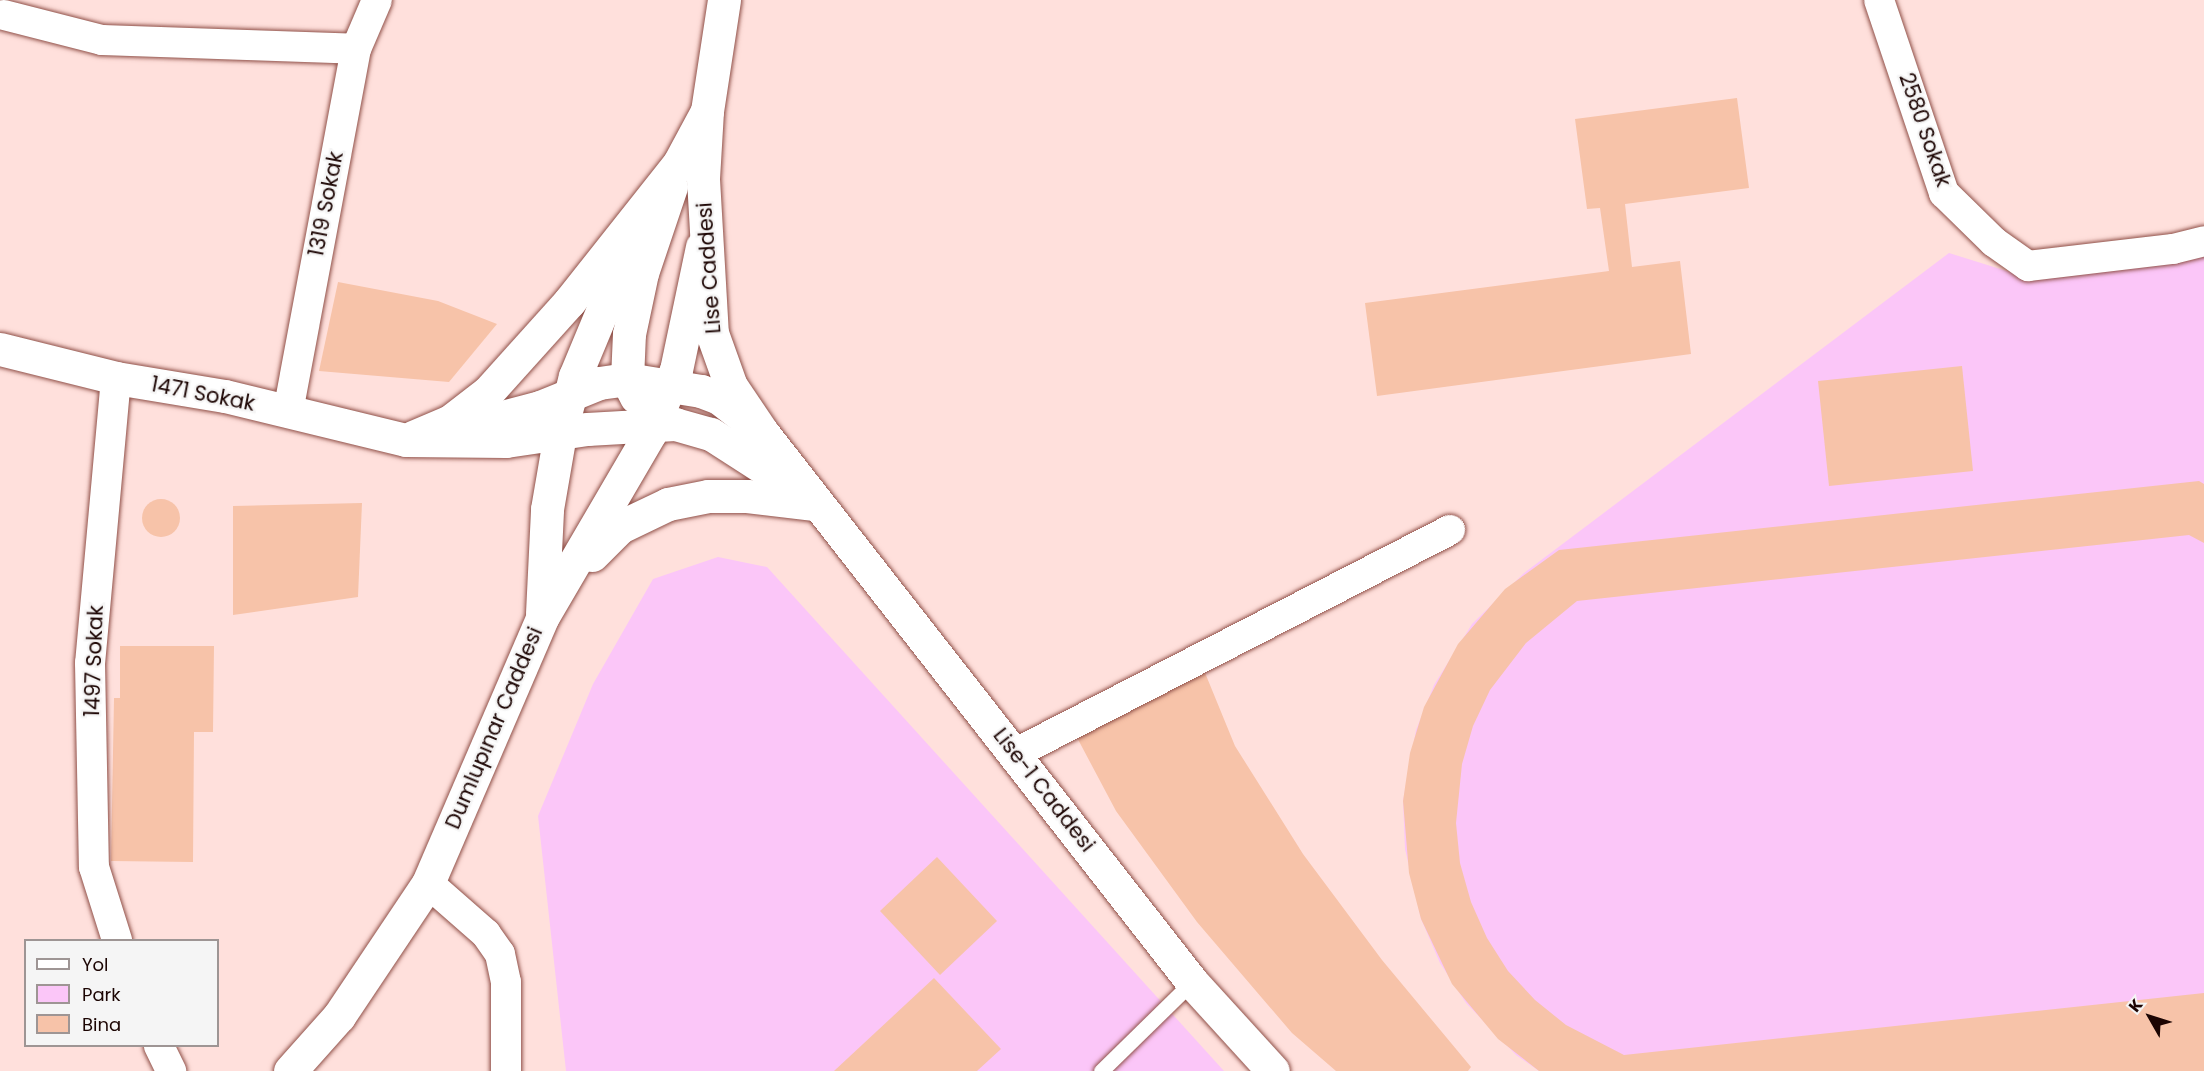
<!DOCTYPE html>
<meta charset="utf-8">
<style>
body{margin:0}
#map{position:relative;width:2204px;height:1071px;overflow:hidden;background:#ffe0dc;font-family:Poppins,sans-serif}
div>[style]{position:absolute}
.green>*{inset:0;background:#fbc6f8}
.building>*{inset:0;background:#f7c3a9}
.round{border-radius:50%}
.roads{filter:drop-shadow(0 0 2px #905048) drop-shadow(0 0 2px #905048)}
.service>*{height:15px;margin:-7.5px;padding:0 7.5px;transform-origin:7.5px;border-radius:7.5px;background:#fff}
.minor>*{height:30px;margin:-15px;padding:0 15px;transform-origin:15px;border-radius:15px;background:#fff}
.tertiary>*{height:33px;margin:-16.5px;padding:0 16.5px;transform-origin:16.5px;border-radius:16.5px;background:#fff}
.secondary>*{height:33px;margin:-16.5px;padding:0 16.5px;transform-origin:16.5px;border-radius:16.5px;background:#fff}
span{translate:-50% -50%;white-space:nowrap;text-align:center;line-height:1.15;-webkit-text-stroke:4.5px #f5f5f5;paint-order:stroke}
.street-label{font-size:21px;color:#1c0503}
.legend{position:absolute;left:24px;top:939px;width:195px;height:108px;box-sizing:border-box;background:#f5f5f5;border:2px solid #9e9594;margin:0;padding:8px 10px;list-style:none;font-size:18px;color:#1c0503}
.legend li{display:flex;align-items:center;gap:12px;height:30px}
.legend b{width:30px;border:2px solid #9e9594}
.north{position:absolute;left:2120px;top:987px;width:60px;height:60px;-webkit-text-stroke:4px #f5f5f5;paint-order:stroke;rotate:309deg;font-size:16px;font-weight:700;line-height:24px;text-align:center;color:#1c0503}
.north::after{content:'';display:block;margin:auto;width:21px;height:27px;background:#1c0503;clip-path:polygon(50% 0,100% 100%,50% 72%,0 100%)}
</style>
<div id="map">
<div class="green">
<div style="clip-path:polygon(2204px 249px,2204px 1071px,1539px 1071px,1516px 1055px,1466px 1003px,1440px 963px,1421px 919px,1405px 849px,1403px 801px,1416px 730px,1434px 685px,1472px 624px,1524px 573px,1949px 253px,2013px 273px)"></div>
<div style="clip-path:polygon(718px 557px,767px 567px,1224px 1071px,566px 1071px,538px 816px,593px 684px,653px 579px)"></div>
</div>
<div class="building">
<div style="clip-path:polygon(1737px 98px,1749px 188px,1625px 204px,1632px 267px,1680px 261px,1691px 354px,1377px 396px,1365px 303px,1609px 271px,1600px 208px,1587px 209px,1575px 119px)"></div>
<div style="clip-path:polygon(338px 282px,438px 301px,497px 324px,449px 382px,319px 371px)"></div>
<div style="clip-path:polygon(1962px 366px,1973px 471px,1829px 486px,1818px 381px)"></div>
<div style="clip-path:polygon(2199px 481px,2204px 484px,2204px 543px,2189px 535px,1577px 601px,1526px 643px,1490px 690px,1473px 726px,1462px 764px,1456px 823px,1460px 863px,1471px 902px,1487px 938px,1508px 971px,1535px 1000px,1566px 1025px,1624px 1055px,2204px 993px,2204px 1071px,1539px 1071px,1498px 1039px,1452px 984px,1421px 919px,1409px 873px,1403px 801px,1410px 753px,1424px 707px,1458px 644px,1505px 589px,1559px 550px)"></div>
<div class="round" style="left:142px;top:499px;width:38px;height:38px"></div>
<div style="clip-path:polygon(362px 503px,358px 597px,233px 615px,233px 506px)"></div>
<div style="clip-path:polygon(120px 646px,214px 646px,213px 732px,194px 732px,193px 862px,111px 861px,114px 698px,120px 698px)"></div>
<div style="clip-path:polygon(1201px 663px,1235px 746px,1303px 854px,1382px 960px,1471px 1067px,1468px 1071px,1336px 1071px,1292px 1033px,1197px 922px,1116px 811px,1073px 730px)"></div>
<div style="clip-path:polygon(937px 857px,997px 921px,940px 975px,880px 911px)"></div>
<div style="clip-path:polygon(934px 978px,1001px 1049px,977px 1071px,834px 1071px)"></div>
</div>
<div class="roads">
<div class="service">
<div style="left:1101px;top:1071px;width:127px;rotate:-44.4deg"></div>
</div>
<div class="minor">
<div style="left:1879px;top:0;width:204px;rotate:71.4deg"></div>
<div style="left:1944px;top:193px;width:70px;rotate:44.4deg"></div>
<div style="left:1994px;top:242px;width:42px;rotate:35.2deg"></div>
<div style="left:2028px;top:266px;width:146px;rotate:-6.7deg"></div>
<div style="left:2173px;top:249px;width:32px;rotate:-14deg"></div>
<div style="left:4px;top:15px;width:101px;rotate:14.3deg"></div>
<div style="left:102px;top:40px;width:254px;rotate:2deg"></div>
<div style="left:116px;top:378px;width:286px;rotate:95.2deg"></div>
<div style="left:90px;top:663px;width:204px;rotate:88.9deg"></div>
<div style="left:94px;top:867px;width:77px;rotate:72.5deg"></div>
<div style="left:288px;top:412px;width:369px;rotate:-79.4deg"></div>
<div style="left:356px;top:49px;width:53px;rotate:-66.8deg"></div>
<div style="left:1016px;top:753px;width:488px;rotate:-27.2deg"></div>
<div style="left:428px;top:883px;width:77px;rotate:41.3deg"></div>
<div style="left:486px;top:934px;width:24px;rotate:55deg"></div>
<div style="left:500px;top:954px;width:29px;rotate:78deg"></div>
<div style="left:506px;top:982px;width:89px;rotate:90deg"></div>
<div style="left:159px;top:1046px;width:28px;rotate:64deg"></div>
</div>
<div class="tertiary">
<div style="left:0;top:349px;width:120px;rotate:14deg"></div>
<div style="left:116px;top:378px;width:110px;rotate:9.4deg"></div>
<div style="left:225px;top:396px;width:186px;rotate:13.7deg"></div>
<div style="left:406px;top:440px;width:100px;rotate:0.6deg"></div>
<div style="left:506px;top:441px;width:82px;rotate:-8.4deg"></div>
<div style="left:587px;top:429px;width:88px;rotate:-3.3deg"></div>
<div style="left:675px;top:424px;width:37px;rotate:16deg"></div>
<div style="left:711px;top:434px;width:120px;rotate:32.8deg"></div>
<div style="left:636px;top:397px;width:20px;rotate:-117deg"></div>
<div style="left:627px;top:379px;width:45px;rotate:-87.5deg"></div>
<div style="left:629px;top:334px;width:62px;rotate:-78deg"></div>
<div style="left:642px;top:273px;width:91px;rotate:-71.4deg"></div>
<div style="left:461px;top:428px;width:82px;rotate:-14.9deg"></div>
<div style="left:540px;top:407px;width:64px;rotate:-22.1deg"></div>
<div style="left:599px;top:383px;width:28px;rotate:-8deg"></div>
<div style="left:627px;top:379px;width:75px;rotate:9.2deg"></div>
<div style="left:701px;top:391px;width:19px;rotate:21deg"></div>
<div style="left:719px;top:398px;width:46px;rotate:37.9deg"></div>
<div style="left:413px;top:437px;width:39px;rotate:-23deg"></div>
<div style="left:449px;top:422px;width:49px;rotate:-37.6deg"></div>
<div style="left:488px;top:392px;width:121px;rotate:-48deg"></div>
<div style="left:569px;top:302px;width:177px;rotate:-51.6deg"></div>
<div style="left:679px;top:163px;width:59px;rotate:-61.7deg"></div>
<div style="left:592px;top:555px;width:40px;rotate:-45deg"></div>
<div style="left:620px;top:527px;width:53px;rotate:-25.6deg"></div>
<div style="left:668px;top:504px;width:41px;rotate:-11.3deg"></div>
<div style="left:708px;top:496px;width:39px"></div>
<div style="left:747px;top:496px;width:66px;rotate:6.9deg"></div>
<div style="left:542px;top:613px;width:104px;rotate:-87.2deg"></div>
<div style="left:547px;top:509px;width:76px;rotate:-80.2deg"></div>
<div style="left:560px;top:434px;width:60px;rotate:-75.5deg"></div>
<div style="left:575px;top:376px;width:143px;rotate:-67.4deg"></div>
<div style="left:290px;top:1071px;width:74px;rotate:-48.3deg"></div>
<div style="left:339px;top:1016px;width:160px;rotate:-56.2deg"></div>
<div style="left:428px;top:883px;width:288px;rotate:-66.7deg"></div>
<div style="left:542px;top:618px;width:214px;rotate:-59.7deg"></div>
<div style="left:650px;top:433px;width:68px;rotate:-67.6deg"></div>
<div style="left:676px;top:370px;width:126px;rotate:-78.1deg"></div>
</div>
<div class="secondary">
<div style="left:724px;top:0;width:112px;rotate:98.7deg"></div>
<div style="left:707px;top:111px;width:68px;rotate:93.4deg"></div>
<div style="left:703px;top:179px;width:154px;rotate:86.7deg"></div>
<div style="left:712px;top:333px;width:56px;rotate:70.3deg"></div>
<div style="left:731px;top:386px;width:55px;rotate:56deg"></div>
<div style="left:762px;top:432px;width:698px;rotate:51.98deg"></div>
<div style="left:1192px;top:982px;width:120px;rotate:47.7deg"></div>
</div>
</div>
<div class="street-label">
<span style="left:1925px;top:130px;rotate:71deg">2580 Sokak</span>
<span style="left:326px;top:204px;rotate:-79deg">1319 Sokak</span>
<span style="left:709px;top:268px;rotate:-94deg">Lise Caddesi</span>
<span style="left:203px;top:394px;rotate:11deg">1471 Sokak</span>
<span style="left:94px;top:661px;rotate:-88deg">1497 Sokak</span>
<span style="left:494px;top:728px;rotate:-67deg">Dumlupınar Caddesi</span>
<span style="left:1044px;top:790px;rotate:52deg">Lise-1 Caddesi</span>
</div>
<ul class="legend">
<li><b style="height:8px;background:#fff"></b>Yol</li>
<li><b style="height:16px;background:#fbc6f8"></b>Park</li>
<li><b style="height:16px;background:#f7c3a9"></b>Bina</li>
</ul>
<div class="north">K</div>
</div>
